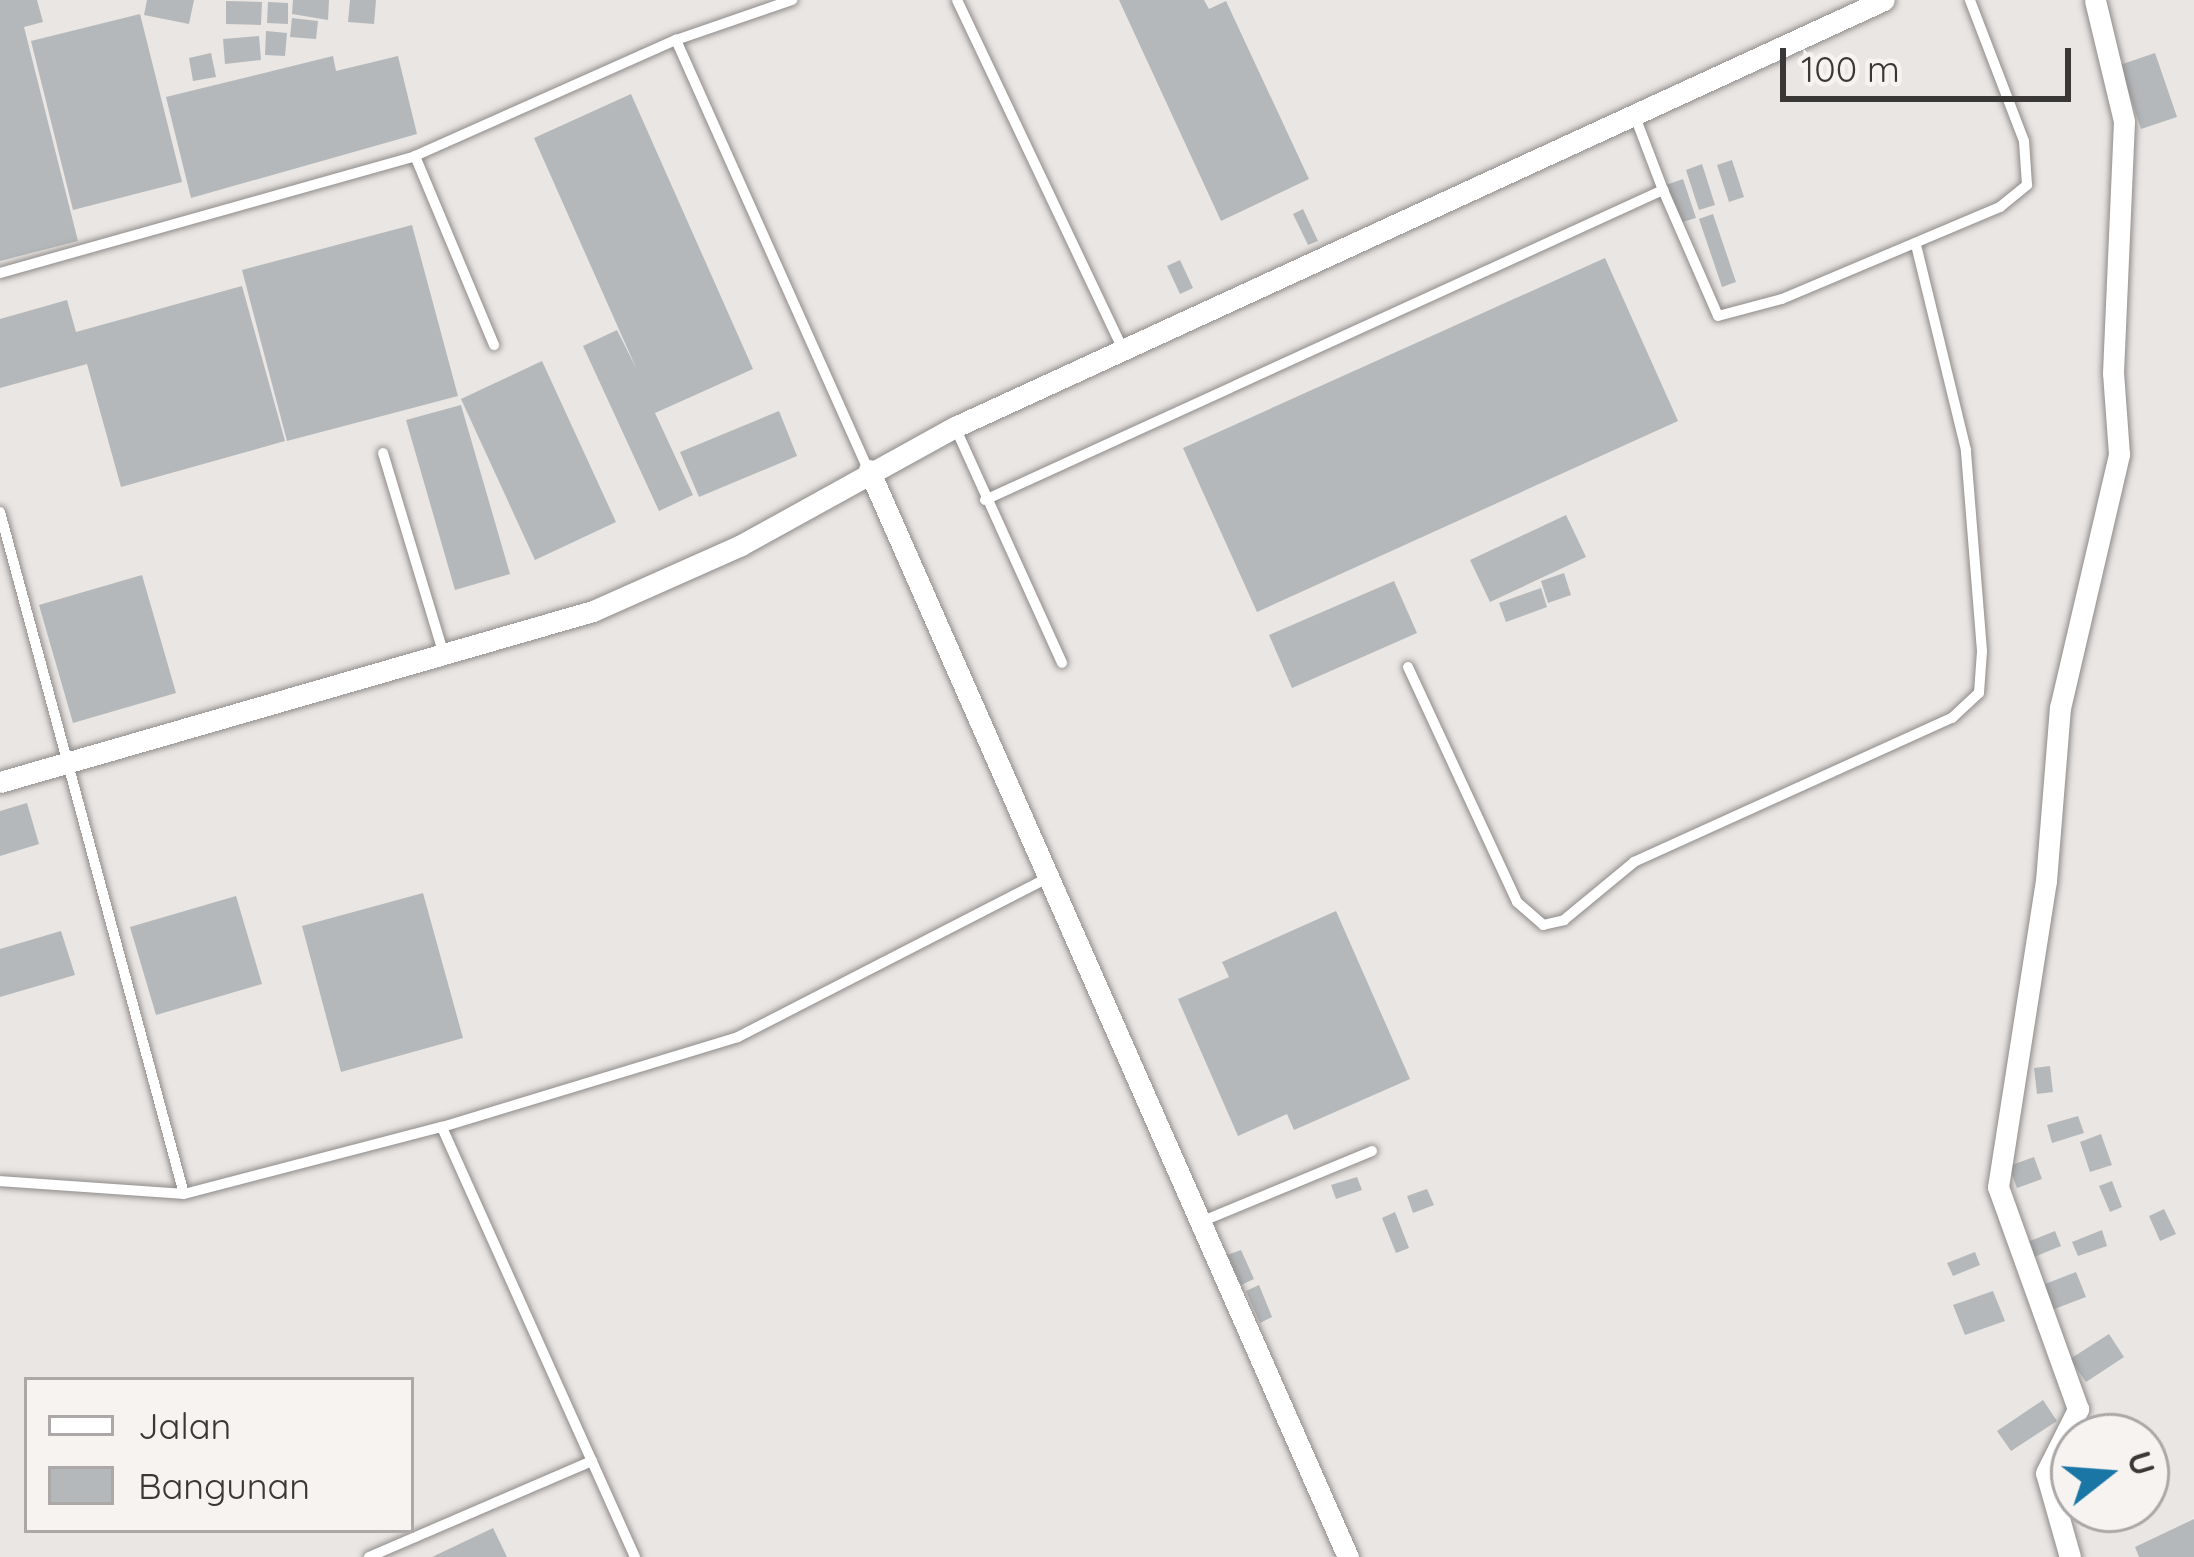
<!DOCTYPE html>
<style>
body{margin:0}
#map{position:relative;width:2194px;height:1557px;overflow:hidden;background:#eae6e3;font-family:Quicksand,sans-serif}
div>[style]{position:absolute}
.building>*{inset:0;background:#b4b8ba}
.roads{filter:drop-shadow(0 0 3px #8e8b89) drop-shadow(0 0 3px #8e8b89)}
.lane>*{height:10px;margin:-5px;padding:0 5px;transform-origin:5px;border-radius:5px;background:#fff}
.street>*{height:21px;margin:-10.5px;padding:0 10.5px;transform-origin:10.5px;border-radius:10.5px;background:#fff}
span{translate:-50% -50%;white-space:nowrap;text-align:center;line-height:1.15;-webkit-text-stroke:10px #f7f3f1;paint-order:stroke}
.legend{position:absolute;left:24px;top:1377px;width:390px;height:156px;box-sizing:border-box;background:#f7f3f1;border:3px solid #aba8a7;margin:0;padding:15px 21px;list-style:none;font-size:36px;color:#393837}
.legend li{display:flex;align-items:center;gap:24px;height:60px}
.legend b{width:60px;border:3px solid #aba8a7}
.north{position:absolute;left:2050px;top:1413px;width:120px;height:120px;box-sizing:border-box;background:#f7f3f1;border:3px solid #aba8a7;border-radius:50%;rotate:73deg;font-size:33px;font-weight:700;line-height:48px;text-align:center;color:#393837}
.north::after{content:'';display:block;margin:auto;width:42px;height:54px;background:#1a77a5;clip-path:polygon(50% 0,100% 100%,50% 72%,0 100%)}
.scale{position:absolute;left:1780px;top:48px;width:291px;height:54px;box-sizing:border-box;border:6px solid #393837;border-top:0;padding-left:15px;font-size:36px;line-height:42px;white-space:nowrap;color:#393837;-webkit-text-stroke:9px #f7f3f1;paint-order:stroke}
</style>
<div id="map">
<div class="building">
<div style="clip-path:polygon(0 0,37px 0,43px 22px,24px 27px,78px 241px,0 261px)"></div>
<div style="clip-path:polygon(147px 0,194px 0,189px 24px,144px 15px)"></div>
<div style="clip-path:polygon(293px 0,329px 0,328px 20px,292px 14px)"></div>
<div style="clip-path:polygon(350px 0,376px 0,374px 24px,348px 22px)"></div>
<div style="clip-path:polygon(1119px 0,1204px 0,1209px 9px,1226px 1px,1309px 179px,1221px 221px)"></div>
<div style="clip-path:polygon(226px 1px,262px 2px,261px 25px,226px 24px)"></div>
<div style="clip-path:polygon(268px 2px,288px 3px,288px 24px,267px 23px)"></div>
<div style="clip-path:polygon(140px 14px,182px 182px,73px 210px,31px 41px)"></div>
<div style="clip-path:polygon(292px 18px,318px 21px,316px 39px,290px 37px)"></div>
<div style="clip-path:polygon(266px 31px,287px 33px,285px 56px,265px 55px)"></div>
<div style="clip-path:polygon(259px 36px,261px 60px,225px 64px,223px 39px)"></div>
<div style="clip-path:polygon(211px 53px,216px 77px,193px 81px,189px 58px)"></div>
<div style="clip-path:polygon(2155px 53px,2177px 117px,2141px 129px,2120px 65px)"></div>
<div style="clip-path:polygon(333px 56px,336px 71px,398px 56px,417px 134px,191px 198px,166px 97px)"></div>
<div style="clip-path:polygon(631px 94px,753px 369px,655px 413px,693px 495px,659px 511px,583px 346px,617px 330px,637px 370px,534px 138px)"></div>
<div style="clip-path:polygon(1732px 160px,1744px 197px,1729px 202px,1717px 165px)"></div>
<div style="clip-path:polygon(1702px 164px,1715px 205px,1699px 210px,1686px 170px)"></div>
<div style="clip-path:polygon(1683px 179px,1696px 218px,1679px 223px,1666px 185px)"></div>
<div style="clip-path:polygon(1303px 209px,1318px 241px,1308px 245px,1293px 214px)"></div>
<div style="clip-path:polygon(1713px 214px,1736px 282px,1722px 287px,1699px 219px)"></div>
<div style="clip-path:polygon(412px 225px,458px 396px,287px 441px,242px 270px)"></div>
<div style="clip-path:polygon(1605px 258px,1678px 421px,1257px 612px,1183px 448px)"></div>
<div style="clip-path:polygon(1180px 260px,1193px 288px,1180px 294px,1167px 266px)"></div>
<div style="clip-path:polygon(242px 286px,285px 441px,121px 487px,87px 364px,0 388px,0 319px,67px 300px,76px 332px)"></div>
<div style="clip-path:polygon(542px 361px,616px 522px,535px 560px,461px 399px)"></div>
<div style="clip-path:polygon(461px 405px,510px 574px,455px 590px,406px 420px)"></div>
<div style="clip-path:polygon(779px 411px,797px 456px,699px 497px,680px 452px)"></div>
<div style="clip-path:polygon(1566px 515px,1586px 557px,1490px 602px,1470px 560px)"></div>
<div style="clip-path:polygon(1564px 573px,1571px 595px,1548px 603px,1541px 581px)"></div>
<div style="clip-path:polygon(142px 575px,176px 693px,73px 723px,39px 605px)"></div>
<div style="clip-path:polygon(1394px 581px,1417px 633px,1292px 688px,1269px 635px)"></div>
<div style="clip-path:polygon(1541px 588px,1547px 607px,1506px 622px,1499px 603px)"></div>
<div style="clip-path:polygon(27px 803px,39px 844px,0 856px,0 811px)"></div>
<div style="clip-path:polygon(423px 893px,463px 1038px,341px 1072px,302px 926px)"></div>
<div style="clip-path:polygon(236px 896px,262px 984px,156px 1015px,130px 927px)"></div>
<div style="clip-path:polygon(1336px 911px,1410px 1079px,1294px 1130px,1287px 1114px,1238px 1136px,1178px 999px,1229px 977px,1222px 962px)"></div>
<div style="clip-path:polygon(61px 931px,75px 975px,0 997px,0 949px)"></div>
<div style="clip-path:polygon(2050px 1066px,2053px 1092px,2037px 1094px,2034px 1068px)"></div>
<div style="clip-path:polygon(2078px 1116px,2084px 1133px,2052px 1143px,2047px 1125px)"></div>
<div style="clip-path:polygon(2101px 1134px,2112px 1165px,2090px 1172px,2080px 1142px)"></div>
<div style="clip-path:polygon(2034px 1157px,2042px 1179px,2017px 1188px,2009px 1166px)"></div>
<div style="clip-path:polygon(1357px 1177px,1362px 1190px,1336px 1199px,1331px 1185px)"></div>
<div style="clip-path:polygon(2112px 1181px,2122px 1207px,2110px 1212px,2099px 1186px)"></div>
<div style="clip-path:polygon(1427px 1189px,1434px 1205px,1413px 1213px,1407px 1196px)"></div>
<div style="clip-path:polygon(2164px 1209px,2176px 1234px,2160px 1241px,2149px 1216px)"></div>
<div style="clip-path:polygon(1395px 1212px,1409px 1248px,1396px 1253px,1382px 1218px)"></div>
<div style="clip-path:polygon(2102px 1230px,2107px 1246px,2078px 1256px,2072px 1242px)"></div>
<div style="clip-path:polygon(2055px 1231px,2061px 1246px,2029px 1259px,2023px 1244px)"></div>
<div style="clip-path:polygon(1241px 1250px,1254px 1279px,1241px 1285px,1227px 1255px)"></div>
<div style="clip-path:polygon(1975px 1252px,1980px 1265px,1953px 1276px,1947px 1263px)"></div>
<div style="clip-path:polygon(2076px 1272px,2086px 1297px,2049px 1311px,2040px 1286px)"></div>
<div style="clip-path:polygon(1259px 1285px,1272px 1317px,1260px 1323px,1246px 1291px)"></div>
<div style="clip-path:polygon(1993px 1291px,2005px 1321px,1965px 1335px,1953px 1305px)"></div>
<div style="clip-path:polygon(2109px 1334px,2124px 1357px,2086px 1382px,2070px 1359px)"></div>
<div style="clip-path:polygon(2043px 1400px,2057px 1421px,2011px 1451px,1997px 1431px)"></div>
<div style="clip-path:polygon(2194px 1519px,2194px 1557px,2139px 1557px,2135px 1547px)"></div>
<div style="clip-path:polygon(493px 1528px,507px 1557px,432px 1557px)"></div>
</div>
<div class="roads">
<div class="lane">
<div style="left:957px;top:0;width:386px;rotate:64.6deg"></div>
<div style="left:676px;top:40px;width:470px;rotate:65.9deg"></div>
<div style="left:1634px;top:114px;width:81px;rotate:69.1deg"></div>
<div style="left:415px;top:156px;width:205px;rotate:67.3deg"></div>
<div style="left:0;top:273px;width:431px;rotate:-15.7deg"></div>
<div style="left:415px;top:156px;width:286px;rotate:-24deg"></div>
<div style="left:676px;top:40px;width:123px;rotate:-19deg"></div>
<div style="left:955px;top:427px;width:259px;rotate:65.6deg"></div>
<div style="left:383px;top:453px;width:211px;rotate:73.2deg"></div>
<div style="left:985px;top:500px;width:746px;rotate:-24.57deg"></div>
<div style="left:1663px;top:190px;width:137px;rotate:66.4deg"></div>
<div style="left:1718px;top:316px;width:66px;rotate:-14.9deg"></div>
<div style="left:1782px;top:299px;width:237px;rotate:-22.9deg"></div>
<div style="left:2000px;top:207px;width:35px;rotate:-39deg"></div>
<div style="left:2027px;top:185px;width:44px;rotate:-93.9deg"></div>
<div style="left:2024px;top:141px;width:151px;rotate:-111deg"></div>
<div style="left:0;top:512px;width:706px;rotate:74.9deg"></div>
<div style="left:184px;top:1194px;width:267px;rotate:-14.6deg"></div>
<div style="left:1408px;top:667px;width:259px;rotate:65.1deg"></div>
<div style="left:1517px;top:902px;width:35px;rotate:41deg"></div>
<div style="left:1543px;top:925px;width:22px;rotate:-13deg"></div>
<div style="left:1564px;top:920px;width:91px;rotate:-39.6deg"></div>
<div style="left:1634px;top:862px;width:349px;rotate:-24.4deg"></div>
<div style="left:1952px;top:718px;width:37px;rotate:-43deg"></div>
<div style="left:1979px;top:693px;width:42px;rotate:-85.9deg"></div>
<div style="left:1982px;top:651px;width:202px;rotate:-94.6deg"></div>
<div style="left:1966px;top:450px;width:211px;rotate:-103.7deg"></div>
<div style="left:0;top:1181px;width:184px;rotate:4deg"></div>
<div style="left:1203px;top:1221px;width:183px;rotate:-22.5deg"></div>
<div style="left:369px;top:1557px;width:243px;rotate:-23.3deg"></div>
<div style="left:635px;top:1557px;width:471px;rotate:-114.2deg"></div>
<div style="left:442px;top:1127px;width:309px;rotate:-16.9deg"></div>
<div style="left:738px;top:1037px;width:350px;rotate:-27.2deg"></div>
</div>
<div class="street">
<div style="left:869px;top:470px;width:1188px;rotate:66.22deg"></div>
<div style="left:0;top:782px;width:617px;rotate:-16.09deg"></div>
<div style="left:593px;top:611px;width:162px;rotate:-24deg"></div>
<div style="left:741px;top:545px;width:244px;rotate:-28.9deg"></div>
<div style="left:955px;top:427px;width:1022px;rotate:-24.69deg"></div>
<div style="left:2070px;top:1557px;width:87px;rotate:-105.9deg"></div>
<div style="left:2046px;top:1473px;width:72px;rotate:-63.4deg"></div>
<div style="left:2078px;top:1409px;width:236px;rotate:-109.8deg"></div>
<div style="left:1998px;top:1187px;width:310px;rotate:-81.1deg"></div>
<div style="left:2046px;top:881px;width:174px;rotate:-85.4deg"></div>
<div style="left:2060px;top:708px;width:261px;rotate:-76.9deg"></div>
<div style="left:2119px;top:454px;width:81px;rotate:-94.2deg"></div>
<div style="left:2113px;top:373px;width:252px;rotate:-87.5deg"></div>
<div style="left:2124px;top:121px;width:124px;rotate:-103.5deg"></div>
</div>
</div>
<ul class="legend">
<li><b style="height:15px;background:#fff"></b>Jalan</li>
<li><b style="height:33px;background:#b4b8ba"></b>Bangunan</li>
</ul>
<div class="north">U</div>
<div class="scale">100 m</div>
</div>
